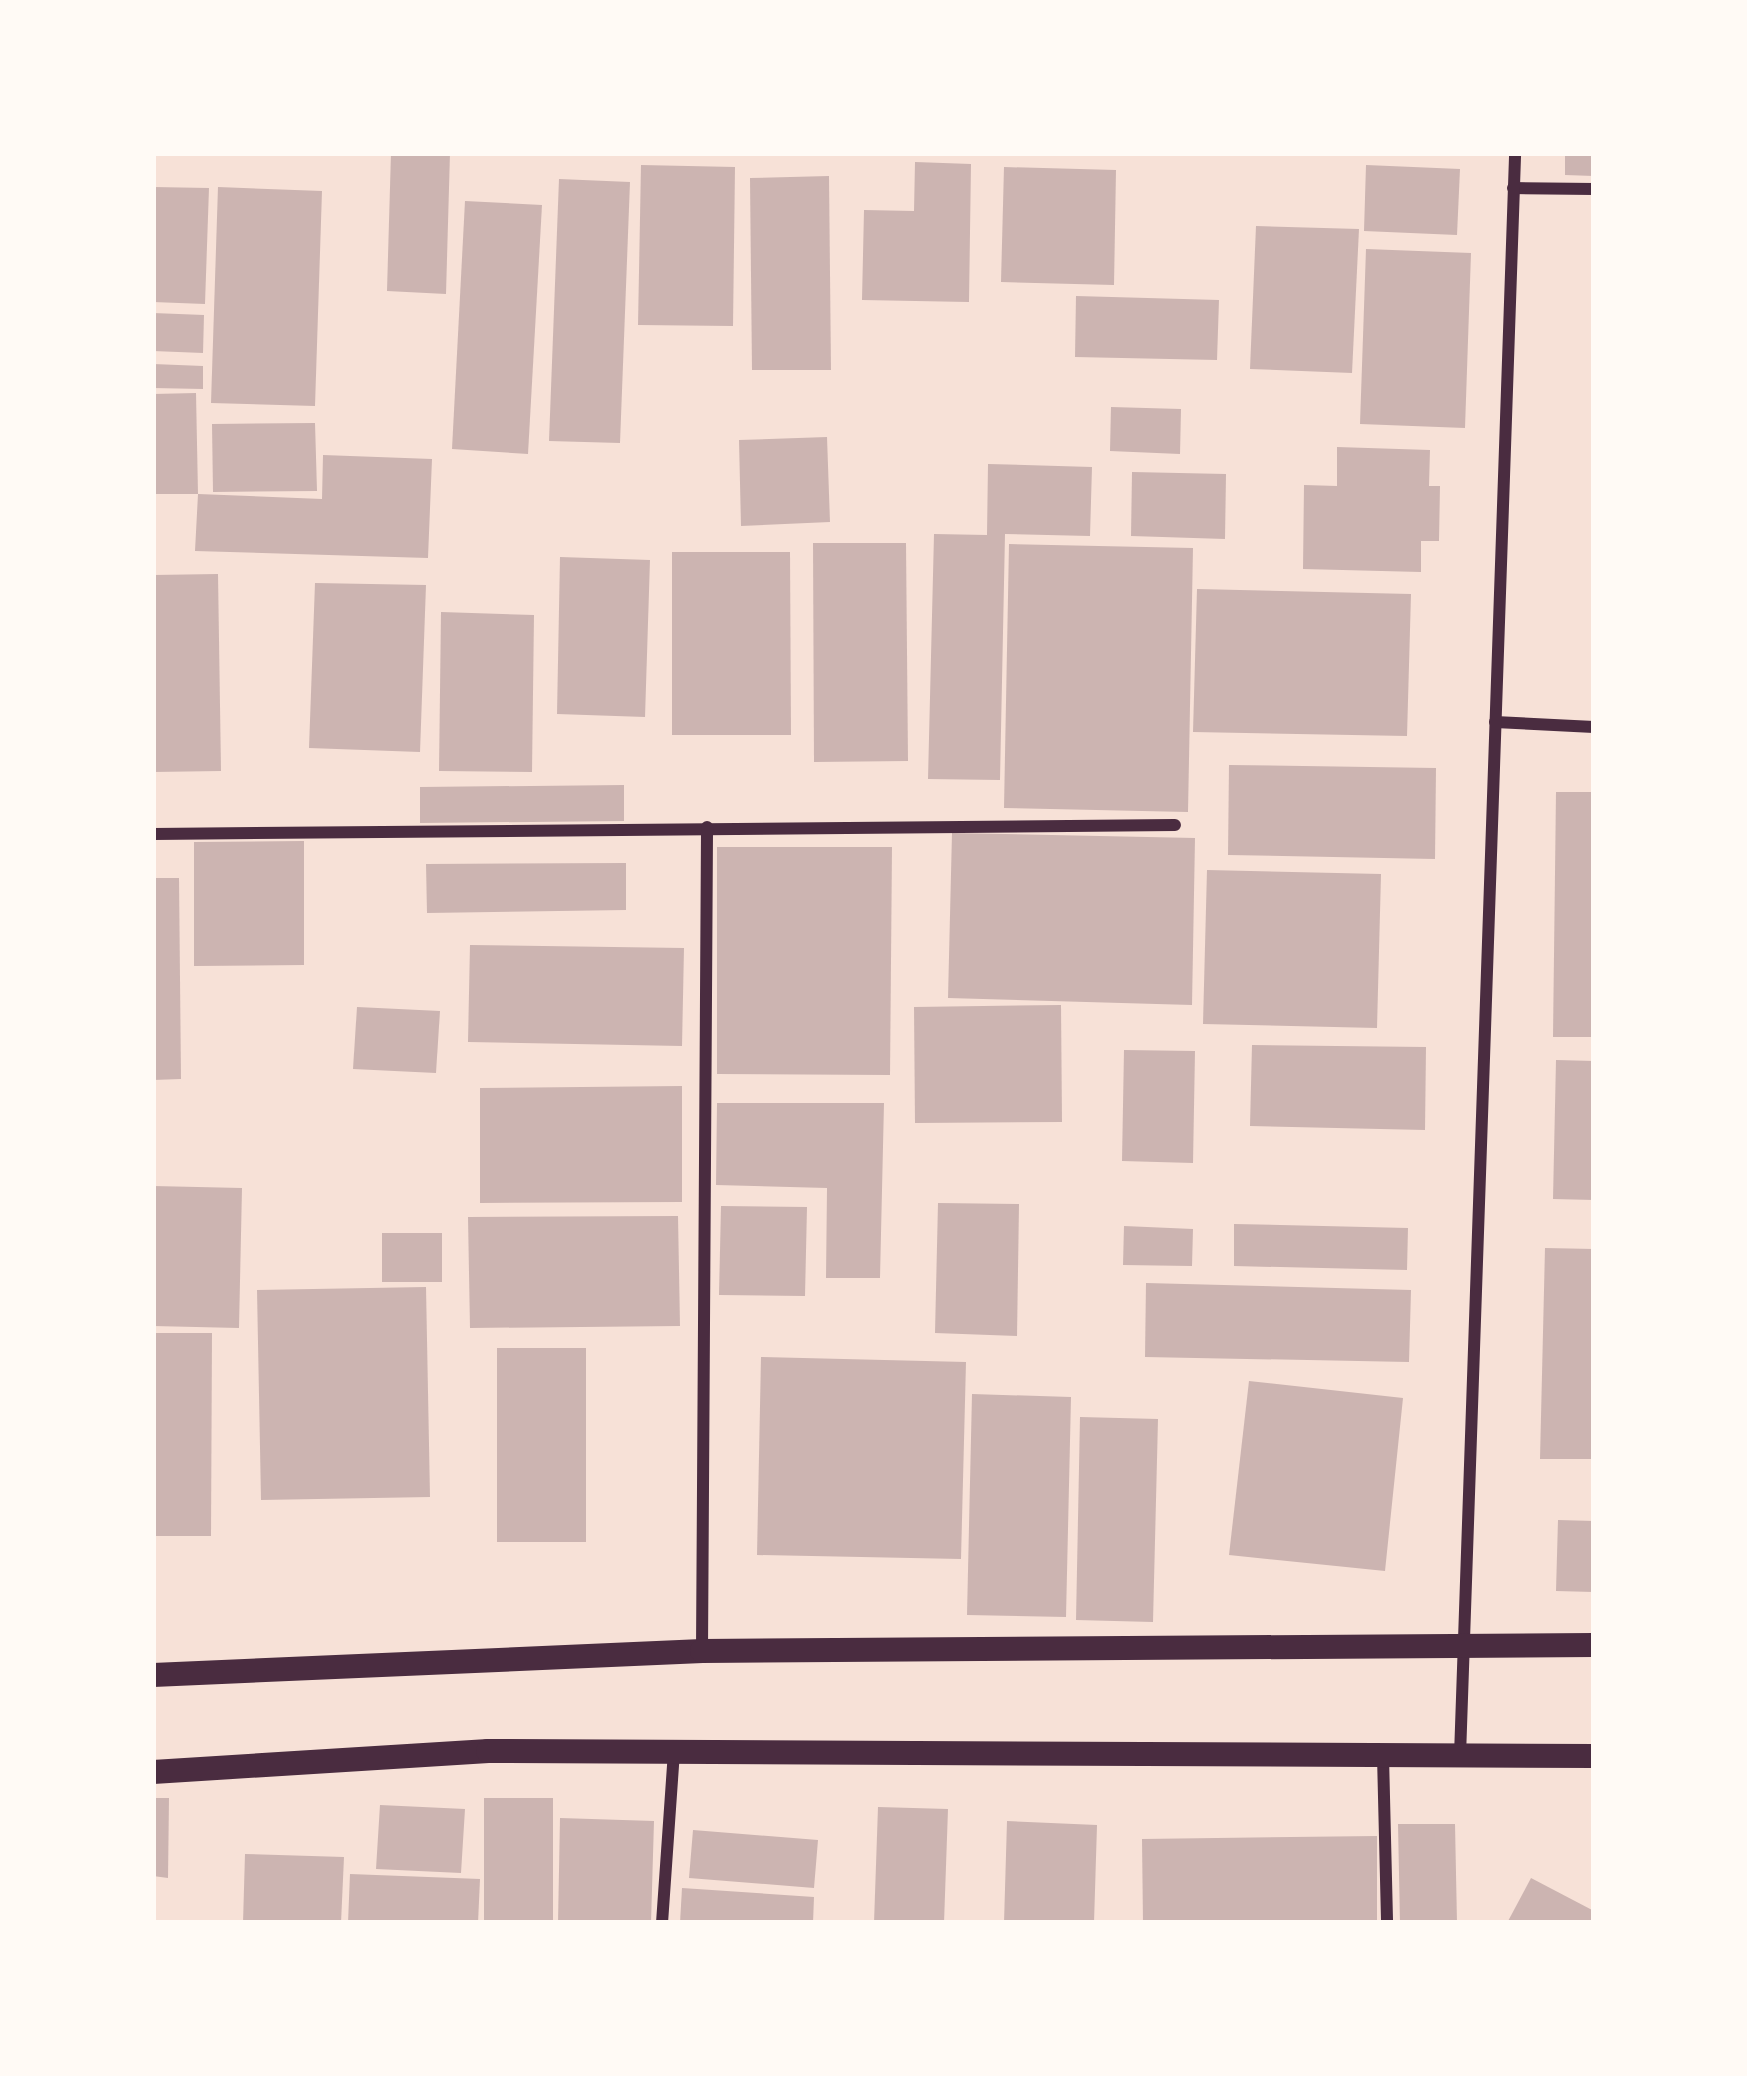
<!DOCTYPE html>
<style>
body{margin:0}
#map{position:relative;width:1747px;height:2076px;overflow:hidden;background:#f7e1d7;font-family:"DM Sans",sans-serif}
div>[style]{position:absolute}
.building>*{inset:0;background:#ccb4b1}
.minor>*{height:12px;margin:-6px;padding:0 6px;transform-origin:6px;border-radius:6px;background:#4a2c40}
.secondary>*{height:24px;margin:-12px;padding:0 12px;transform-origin:12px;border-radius:12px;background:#4a2c40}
span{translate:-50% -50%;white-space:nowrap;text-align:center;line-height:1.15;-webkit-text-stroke:9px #fffaf5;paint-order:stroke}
.frame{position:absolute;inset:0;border:156px solid #fffaf5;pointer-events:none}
</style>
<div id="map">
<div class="building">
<div style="clip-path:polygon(391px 153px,450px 153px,446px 294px,387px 291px)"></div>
<div style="clip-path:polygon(1565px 153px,1594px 153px,1594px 176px,1565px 175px)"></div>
<div style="clip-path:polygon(915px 162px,971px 164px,969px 302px,862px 300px,864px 210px,914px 211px)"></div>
<div style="clip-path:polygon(641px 165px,735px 167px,733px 326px,638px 325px)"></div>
<div style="clip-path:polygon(1366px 165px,1460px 169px,1457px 235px,1364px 231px)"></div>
<div style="clip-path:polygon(1004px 167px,1116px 170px,1114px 285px,1001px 282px)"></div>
<div style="clip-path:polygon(829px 176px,831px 370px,752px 370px,750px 178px)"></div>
<div style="clip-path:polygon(559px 179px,630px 182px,620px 443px,549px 441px)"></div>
<div style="clip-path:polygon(153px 187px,209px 188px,205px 304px,153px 302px)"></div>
<div style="clip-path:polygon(218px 187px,322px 191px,315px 406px,211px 403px)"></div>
<div style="clip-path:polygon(465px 201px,542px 205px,528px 454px,452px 449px)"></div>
<div style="clip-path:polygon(1256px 226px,1359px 229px,1352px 373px,1250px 369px)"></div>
<div style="clip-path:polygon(1366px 249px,1471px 253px,1465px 428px,1360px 424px)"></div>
<div style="clip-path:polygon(1076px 296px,1219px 300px,1217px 360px,1075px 357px)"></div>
<div style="clip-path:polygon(153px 313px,204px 315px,203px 353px,153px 351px)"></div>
<div style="clip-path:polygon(153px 364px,203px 366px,203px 389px,153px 388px)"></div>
<div style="clip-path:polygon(196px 393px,198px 494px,153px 494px,153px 394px)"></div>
<div style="clip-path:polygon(1111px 407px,1181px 409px,1180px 454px,1110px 451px)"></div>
<div style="clip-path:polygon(315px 423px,317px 491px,213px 492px,212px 424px)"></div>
<div style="clip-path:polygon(827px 437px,830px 522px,741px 526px,739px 440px)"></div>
<div style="clip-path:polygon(1337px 447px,1430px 450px,1429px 486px,1440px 486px,1439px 541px,1421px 541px,1421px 572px,1303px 569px,1304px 485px,1337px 486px)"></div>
<div style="clip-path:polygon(323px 455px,432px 459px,428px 558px,195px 551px,198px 494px,322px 499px)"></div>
<div style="clip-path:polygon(988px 464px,1092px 467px,1090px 536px,1005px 534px,1000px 780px,928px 779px,934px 534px,987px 535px)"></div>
<div style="clip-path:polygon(1132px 472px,1226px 474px,1225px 539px,1131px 536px)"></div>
<div style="clip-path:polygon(813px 543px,906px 543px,908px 761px,814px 762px)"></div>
<div style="clip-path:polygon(1009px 544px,1193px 548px,1188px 812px,1004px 808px)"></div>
<div style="clip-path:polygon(672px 552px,790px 552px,791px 735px,672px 735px)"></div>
<div style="clip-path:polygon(560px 557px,650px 560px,645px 717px,557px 714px)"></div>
<div style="clip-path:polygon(218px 574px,221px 771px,153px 772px,153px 575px)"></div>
<div style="clip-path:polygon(315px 583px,426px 585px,420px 752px,309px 748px)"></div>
<div style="clip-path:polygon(1197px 589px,1411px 594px,1407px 736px,1193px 732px)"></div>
<div style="clip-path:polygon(441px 612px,534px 615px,532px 772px,439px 771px)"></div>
<div style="clip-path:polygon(1229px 765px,1436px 768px,1435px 859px,1228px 855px)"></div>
<div style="clip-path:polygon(624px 785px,624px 821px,420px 823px,420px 787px)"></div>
<div style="clip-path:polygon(1556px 792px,1594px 792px,1594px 1037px,1553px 1037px)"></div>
<div style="clip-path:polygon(952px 833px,1195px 838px,1192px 1005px,948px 998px)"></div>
<div style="clip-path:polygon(304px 841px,304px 965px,194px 966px,194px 842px)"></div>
<div style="clip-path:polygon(717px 847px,892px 847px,890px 1075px,717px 1074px)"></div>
<div style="clip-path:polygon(626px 863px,626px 910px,427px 913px,426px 864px)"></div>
<div style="clip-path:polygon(1207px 870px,1381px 874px,1377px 1028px,1203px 1024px)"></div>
<div style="clip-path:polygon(153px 878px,179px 878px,181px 1079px,153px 1080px)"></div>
<div style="clip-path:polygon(470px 945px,684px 948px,682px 1046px,468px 1042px)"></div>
<div style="clip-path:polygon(1061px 1005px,1062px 1122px,915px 1123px,914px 1007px)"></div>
<div style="clip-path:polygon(357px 1007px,440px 1011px,436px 1073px,353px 1069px)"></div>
<div style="clip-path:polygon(1252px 1045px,1426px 1047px,1425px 1130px,1250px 1126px)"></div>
<div style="clip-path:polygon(1124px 1050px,1195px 1051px,1193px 1163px,1122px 1161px)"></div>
<div style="clip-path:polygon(1556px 1060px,1594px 1061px,1594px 1200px,1553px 1199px)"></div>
<div style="clip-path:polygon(682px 1086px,682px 1202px,480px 1203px,480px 1088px)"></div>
<div style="clip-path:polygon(717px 1103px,884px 1103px,880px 1278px,826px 1278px,827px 1188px,716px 1185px)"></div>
<div style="clip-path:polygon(153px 1186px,242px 1188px,239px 1328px,153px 1326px)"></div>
<div style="clip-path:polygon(938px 1203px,1019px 1204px,1017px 1336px,935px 1333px)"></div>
<div style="clip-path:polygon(721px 1206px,807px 1207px,805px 1296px,719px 1295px)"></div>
<div style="clip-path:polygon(678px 1216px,680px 1326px,470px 1328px,468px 1217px)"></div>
<div style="clip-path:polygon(1234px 1224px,1408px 1228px,1407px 1270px,1234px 1266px)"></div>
<div style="clip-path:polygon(1124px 1226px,1193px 1229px,1192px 1266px,1123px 1265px)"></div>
<div style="clip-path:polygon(382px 1233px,442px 1233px,442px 1282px,382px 1282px)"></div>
<div style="clip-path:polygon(1545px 1248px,1594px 1249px,1594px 1459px,1540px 1459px)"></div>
<div style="clip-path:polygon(1146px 1283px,1411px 1290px,1409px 1362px,1145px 1357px)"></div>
<div style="clip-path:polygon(426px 1287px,430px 1497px,261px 1500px,257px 1290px)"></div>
<div style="clip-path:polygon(153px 1333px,212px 1333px,211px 1536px,153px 1536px)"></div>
<div style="clip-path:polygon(497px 1348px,586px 1348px,586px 1542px,497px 1542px)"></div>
<div style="clip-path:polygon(761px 1357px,966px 1362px,961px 1559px,757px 1555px)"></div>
<div style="clip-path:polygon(1249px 1381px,1403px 1398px,1385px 1571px,1229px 1555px)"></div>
<div style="clip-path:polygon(972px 1394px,1071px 1397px,1066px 1617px,967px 1615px)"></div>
<div style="clip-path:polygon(1080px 1417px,1158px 1419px,1153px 1622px,1076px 1620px)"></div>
<div style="clip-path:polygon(1558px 1520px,1594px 1521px,1594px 1592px,1556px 1591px)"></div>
<div style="clip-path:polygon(153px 1798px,169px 1798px,168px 1878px,153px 1876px)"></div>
<div style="clip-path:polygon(484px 1798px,553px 1798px,553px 1923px,484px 1923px)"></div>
<div style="clip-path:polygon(380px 1805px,465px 1809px,461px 1873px,376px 1869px)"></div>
<div style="clip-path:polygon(878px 1807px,948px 1809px,944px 1923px,874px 1923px)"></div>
<div style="clip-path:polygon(560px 1818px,654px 1821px,651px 1923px,558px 1923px)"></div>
<div style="clip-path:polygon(1007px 1821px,1097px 1825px,1094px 1923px,1004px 1923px)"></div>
<div style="clip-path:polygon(1398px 1824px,1455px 1824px,1457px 1923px,1400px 1923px)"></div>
<div style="clip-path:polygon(693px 1830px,818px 1840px,814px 1888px,689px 1878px)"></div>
<div style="clip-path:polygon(1377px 1836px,1377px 1923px,1143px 1923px,1142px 1839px)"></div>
<div style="clip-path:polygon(245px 1854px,344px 1857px,341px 1923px,243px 1923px)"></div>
<div style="clip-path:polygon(350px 1874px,480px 1879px,478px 1923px,348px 1923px)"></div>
<div style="clip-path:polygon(1531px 1878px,1594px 1911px,1594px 1923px,1507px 1923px)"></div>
<div style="clip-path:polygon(682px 1888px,814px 1897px,813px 1923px,680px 1923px)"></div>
</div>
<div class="minor">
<div style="left:1513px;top:188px;width:81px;rotate:0.7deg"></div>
<div style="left:1495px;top:722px;width:99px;rotate:2.9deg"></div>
<div style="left:153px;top:834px;width:1022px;rotate:-0.5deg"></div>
<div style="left:702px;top:1651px;width:824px;rotate:-89.65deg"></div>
<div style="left:1383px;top:1756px;width:167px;rotate:88.6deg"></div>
<div style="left:1460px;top:1756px;width:1604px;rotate:-88.03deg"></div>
<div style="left:662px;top:1923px;width:171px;rotate:-86deg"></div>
</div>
<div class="secondary">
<div style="left:153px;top:1675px;width:550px;rotate:-2.5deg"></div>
<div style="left:702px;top:1651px;width:892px;rotate:-0.39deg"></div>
<div style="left:153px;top:1772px;width:336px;rotate:-3.6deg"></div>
<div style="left:488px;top:1751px;width:1106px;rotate:0.26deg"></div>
</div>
<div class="frame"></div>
</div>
